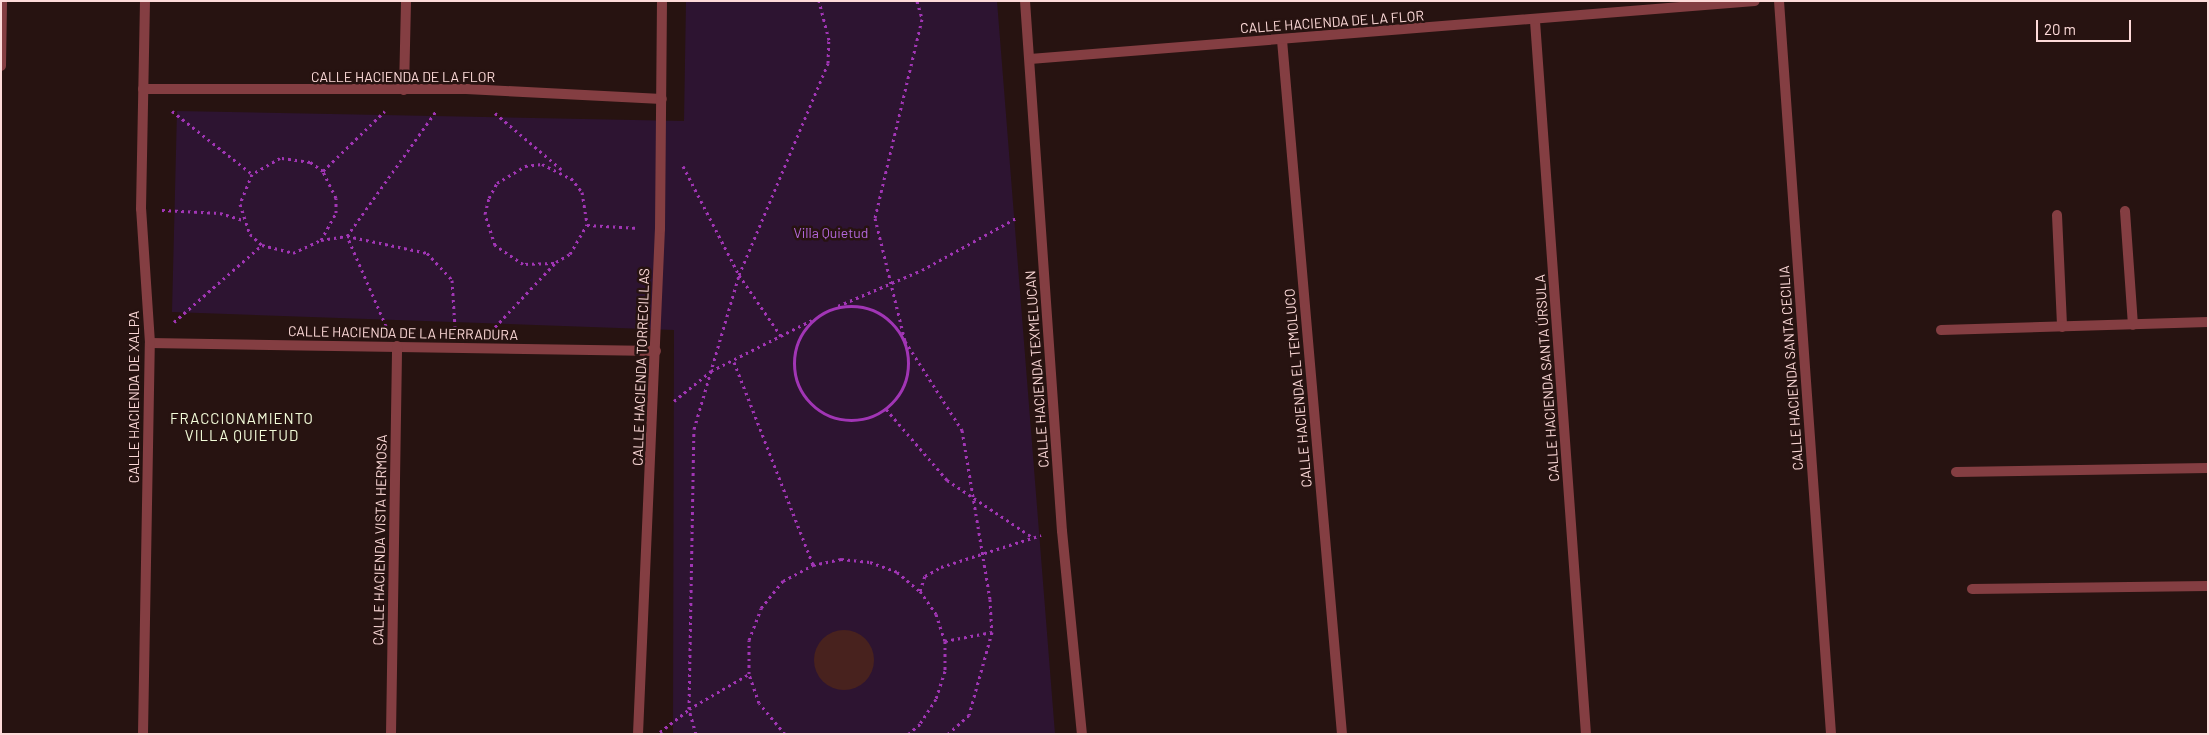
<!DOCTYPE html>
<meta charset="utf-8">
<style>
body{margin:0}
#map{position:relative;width:2209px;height:735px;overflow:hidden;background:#271311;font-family:Barlow,sans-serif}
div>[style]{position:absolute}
.green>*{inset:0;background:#2d1431}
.building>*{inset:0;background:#48221e}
.round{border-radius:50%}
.path>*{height:3px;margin-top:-1.5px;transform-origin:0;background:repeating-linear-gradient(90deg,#a135b5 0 2.5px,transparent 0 6.5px)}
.path>.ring{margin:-1.5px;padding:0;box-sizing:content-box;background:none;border:3px solid #a135b5;border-radius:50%}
.service>*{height:10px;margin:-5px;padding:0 5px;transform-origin:5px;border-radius:5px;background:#843e42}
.minor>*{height:10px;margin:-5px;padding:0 5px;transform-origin:5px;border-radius:5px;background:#843e42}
span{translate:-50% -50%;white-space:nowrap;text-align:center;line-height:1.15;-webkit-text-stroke:5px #271311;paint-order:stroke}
.street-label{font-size:14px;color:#fddad9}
.park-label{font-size:14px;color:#b367db}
.neighbourhood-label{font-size:15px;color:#f4fddb;letter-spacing:1px}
.frame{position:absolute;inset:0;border:2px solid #fddad9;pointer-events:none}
.scale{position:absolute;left:2036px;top:20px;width:95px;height:22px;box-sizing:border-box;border:2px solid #fddad9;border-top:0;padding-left:6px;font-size:15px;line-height:18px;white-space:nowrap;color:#fddad9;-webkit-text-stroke:4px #271311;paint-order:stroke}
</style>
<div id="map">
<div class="green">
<div style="clip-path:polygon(686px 1px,997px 1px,1055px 734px,673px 734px,674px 330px,172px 312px,177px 111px,684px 121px)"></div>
</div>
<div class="building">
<div class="round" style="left:814px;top:630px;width:60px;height:60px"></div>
</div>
<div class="path">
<div style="left:917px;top:1px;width:19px;rotate:74deg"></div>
<div style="left:922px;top:19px;width:204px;rotate:103.3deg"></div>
<div style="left:875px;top:218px;width:127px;rotate:76.3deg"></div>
<div style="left:905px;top:341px;width:106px;rotate:57.4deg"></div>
<div style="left:962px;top:430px;width:171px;rotate:80.6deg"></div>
<div style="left:990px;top:599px;width:33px;rotate:87deg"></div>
<div style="left:992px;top:632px;width:86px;rotate:105.5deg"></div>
<div style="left:969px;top:715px;width:28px;rotate:138deg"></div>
<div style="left:172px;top:111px;width:102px;rotate:38.2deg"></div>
<div style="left:495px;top:113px;width:87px;rotate:40.3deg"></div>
<div style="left:683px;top:166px;width:123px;rotate:62.8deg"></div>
<div style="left:739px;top:275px;width:74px;rotate:55.5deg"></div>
<div style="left:323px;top:171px;width:86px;rotate:-44.1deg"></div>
<div style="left:571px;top:178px;width:18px;rotate:52deg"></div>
<div style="left:582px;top:192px;width:33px;rotate:81deg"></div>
<div style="left:162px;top:210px;width:58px;rotate:3deg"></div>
<div style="left:220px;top:213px;width:24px;rotate:17deg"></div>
<div style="left:321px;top:240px;width:31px;rotate:-61deg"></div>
<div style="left:336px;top:213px;width:15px;rotate:-90deg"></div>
<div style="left:336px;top:198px;width:30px;rotate:-116deg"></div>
<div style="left:323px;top:171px;width:16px;rotate:-145deg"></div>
<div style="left:310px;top:162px;width:30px;rotate:-172deg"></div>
<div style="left:280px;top:158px;width:32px;rotate:150deg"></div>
<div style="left:252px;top:174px;width:32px;rotate:112deg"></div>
<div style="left:240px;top:204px;width:32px;rotate:72deg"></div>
<div style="left:250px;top:234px;width:16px;rotate:43deg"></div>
<div style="left:262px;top:245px;width:32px;rotate:14deg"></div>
<div style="left:293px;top:253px;width:31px;rotate:-25deg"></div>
<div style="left:321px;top:240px;width:26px;rotate:-9deg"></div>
<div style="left:347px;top:236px;width:82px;rotate:12deg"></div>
<div style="left:427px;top:253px;width:37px;rotate:47deg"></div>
<div style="left:452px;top:280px;width:48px;rotate:86.4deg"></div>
<div style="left:554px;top:263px;width:31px;rotate:178deg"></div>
<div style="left:523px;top:264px;width:34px;rotate:-146deg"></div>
<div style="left:495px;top:245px;width:33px;rotate:-108deg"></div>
<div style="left:485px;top:214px;width:16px;rotate:-76deg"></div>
<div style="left:489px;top:198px;width:17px;rotate:-62deg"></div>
<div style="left:497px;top:183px;width:33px;rotate:-31deg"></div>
<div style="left:525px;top:166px;width:17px;rotate:-7deg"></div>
<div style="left:542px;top:164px;width:34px;rotate:27deg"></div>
<div class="ring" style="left:794px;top:306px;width:111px;height:111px"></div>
<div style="left:838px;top:306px;width:91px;rotate:-23.2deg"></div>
<div style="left:922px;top:270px;width:110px;rotate:-28.9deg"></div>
<div style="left:174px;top:322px;width:117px;rotate:-41.2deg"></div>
<div style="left:386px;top:326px;width:98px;rotate:-113.4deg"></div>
<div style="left:347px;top:236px;width:153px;rotate:-54.5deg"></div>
<div style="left:495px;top:327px;width:89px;rotate:-46.8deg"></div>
<div style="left:556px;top:262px;width:16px;rotate:-30deg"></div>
<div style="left:570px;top:254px;width:34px;rotate:-60deg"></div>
<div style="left:587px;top:225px;width:52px;rotate:3.3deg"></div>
<div style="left:734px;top:362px;width:218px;rotate:68.7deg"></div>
<div style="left:674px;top:401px;width:48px;rotate:-39deg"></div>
<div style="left:711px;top:371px;width:113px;rotate:-26.8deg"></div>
<div style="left:886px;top:409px;width:94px;rotate:49.3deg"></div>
<div style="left:947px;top:480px;width:102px;rotate:33.8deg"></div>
<div style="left:920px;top:591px;width:16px;rotate:-72deg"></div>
<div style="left:925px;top:576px;width:18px;rotate:-29deg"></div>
<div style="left:941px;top:567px;width:105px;rotate:-17.7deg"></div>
<div style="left:945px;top:641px;width:48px;rotate:-10.8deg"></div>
<div style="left:660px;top:732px;width:37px;rotate:-38deg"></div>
<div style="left:689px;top:709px;width:69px;rotate:-30.3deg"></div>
<div style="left:696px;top:734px;width:26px;rotate:-106deg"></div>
<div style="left:689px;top:709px;width:280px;rotate:-89deg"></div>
<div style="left:694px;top:429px;width:160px;rotate:-73.7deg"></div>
<div style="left:739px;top:275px;width:230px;rotate:-67.2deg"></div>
<div style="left:828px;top:63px;width:23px;rotate:-88deg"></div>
<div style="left:829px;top:40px;width:40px;rotate:-104.4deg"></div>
<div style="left:785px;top:734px;width:40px;rotate:-130deg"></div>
<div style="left:759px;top:703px;width:31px;rotate:-109deg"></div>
<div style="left:749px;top:674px;width:34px;rotate:-90deg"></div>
<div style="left:749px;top:640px;width:34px;rotate:-69deg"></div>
<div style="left:761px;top:608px;width:35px;rotate:-51deg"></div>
<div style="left:783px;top:581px;width:34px;rotate:-28deg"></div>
<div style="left:813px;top:565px;width:29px;rotate:-12deg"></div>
<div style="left:841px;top:559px;width:29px;rotate:6deg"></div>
<div style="left:870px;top:562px;width:29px;rotate:20deg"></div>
<div style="left:897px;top:572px;width:30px;rotate:40deg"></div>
<div style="left:920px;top:591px;width:28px;rotate:55deg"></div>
<div style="left:936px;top:614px;width:28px;rotate:72deg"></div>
<div style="left:945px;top:641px;width:30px;rotate:90deg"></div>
<div style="left:945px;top:671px;width:29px;rotate:108deg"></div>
<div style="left:936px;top:699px;width:30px;rotate:123deg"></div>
<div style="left:920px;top:724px;width:16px;rotate:140deg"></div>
</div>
<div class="service">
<div style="left:1px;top:66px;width:65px;rotate:-89.1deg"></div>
<div style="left:2125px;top:211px;width:114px;rotate:86deg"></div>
<div style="left:2057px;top:215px;width:112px;rotate:87.4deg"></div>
</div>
<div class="minor">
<div style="left:1025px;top:1px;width:531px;rotate:86.01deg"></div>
<div style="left:1062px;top:531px;width:204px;rotate:84.4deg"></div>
<div style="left:1779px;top:1px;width:735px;rotate:85.94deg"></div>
<div style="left:1535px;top:21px;width:715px;rotate:85.91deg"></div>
<div style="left:1282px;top:40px;width:697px;rotate:85.06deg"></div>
<div style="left:1030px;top:59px;width:727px;rotate:-4.57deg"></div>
<div style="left:143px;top:89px;width:323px"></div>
<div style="left:466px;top:89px;width:196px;rotate:2.9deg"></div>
<div style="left:404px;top:90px;width:89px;rotate:-88.7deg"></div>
<div style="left:1941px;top:330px;width:267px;rotate:-1.7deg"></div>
<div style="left:150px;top:343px;width:506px;rotate:0.91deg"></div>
<div style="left:1956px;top:472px;width:252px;rotate:-0.9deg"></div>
<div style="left:1972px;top:589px;width:236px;rotate:-0.7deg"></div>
<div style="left:143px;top:734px;width:391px;rotate:-89deg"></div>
<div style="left:150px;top:343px;width:134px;rotate:-93.8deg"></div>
<div style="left:141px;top:209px;width:208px;rotate:-88.9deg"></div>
<div style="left:391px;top:734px;width:388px;rotate:-89.1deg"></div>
<div style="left:638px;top:734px;width:505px;rotate:-87.51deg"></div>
<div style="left:660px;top:229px;width:228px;rotate:-89.5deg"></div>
</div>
<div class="street-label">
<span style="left:1332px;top:22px;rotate:-4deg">CALLE HACIENDA DE LA FLOR</span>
<span style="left:403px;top:77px">CALLE HACIENDA DE LA FLOR</span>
<span style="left:403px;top:333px;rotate:1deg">CALLE HACIENDA DE LA HERRADURA</span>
<span style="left:641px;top:367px;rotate:-88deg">CALLE HACIENDA TORRECILLAS</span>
<span style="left:1791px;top:368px;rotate:-94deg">CALLE HACIENDA SANTA CECILIA</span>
<span style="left:1037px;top:369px;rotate:-94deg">CALLE HACIENDA TEXMELUCAN</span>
<span style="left:1547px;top:378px;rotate:-94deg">CALLE HACIENDA SANTA ÚRSULA</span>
<span style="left:1298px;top:388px;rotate:-95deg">CALLE HACIENDA EL TEMOLUCO</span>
<span style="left:134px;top:397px;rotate:-90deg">CALLE HACIENDA DE XALPA</span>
<span style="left:380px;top:540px;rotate:-89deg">CALLE HACIENDA VISTA HERMOSA</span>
</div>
<div class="park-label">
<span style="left:831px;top:233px">Villa Quietud</span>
</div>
<div class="neighbourhood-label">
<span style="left:242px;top:427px">FRACCIONAMIENTO<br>VILLA QUIETUD</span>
</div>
<div class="frame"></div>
<div class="scale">20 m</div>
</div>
